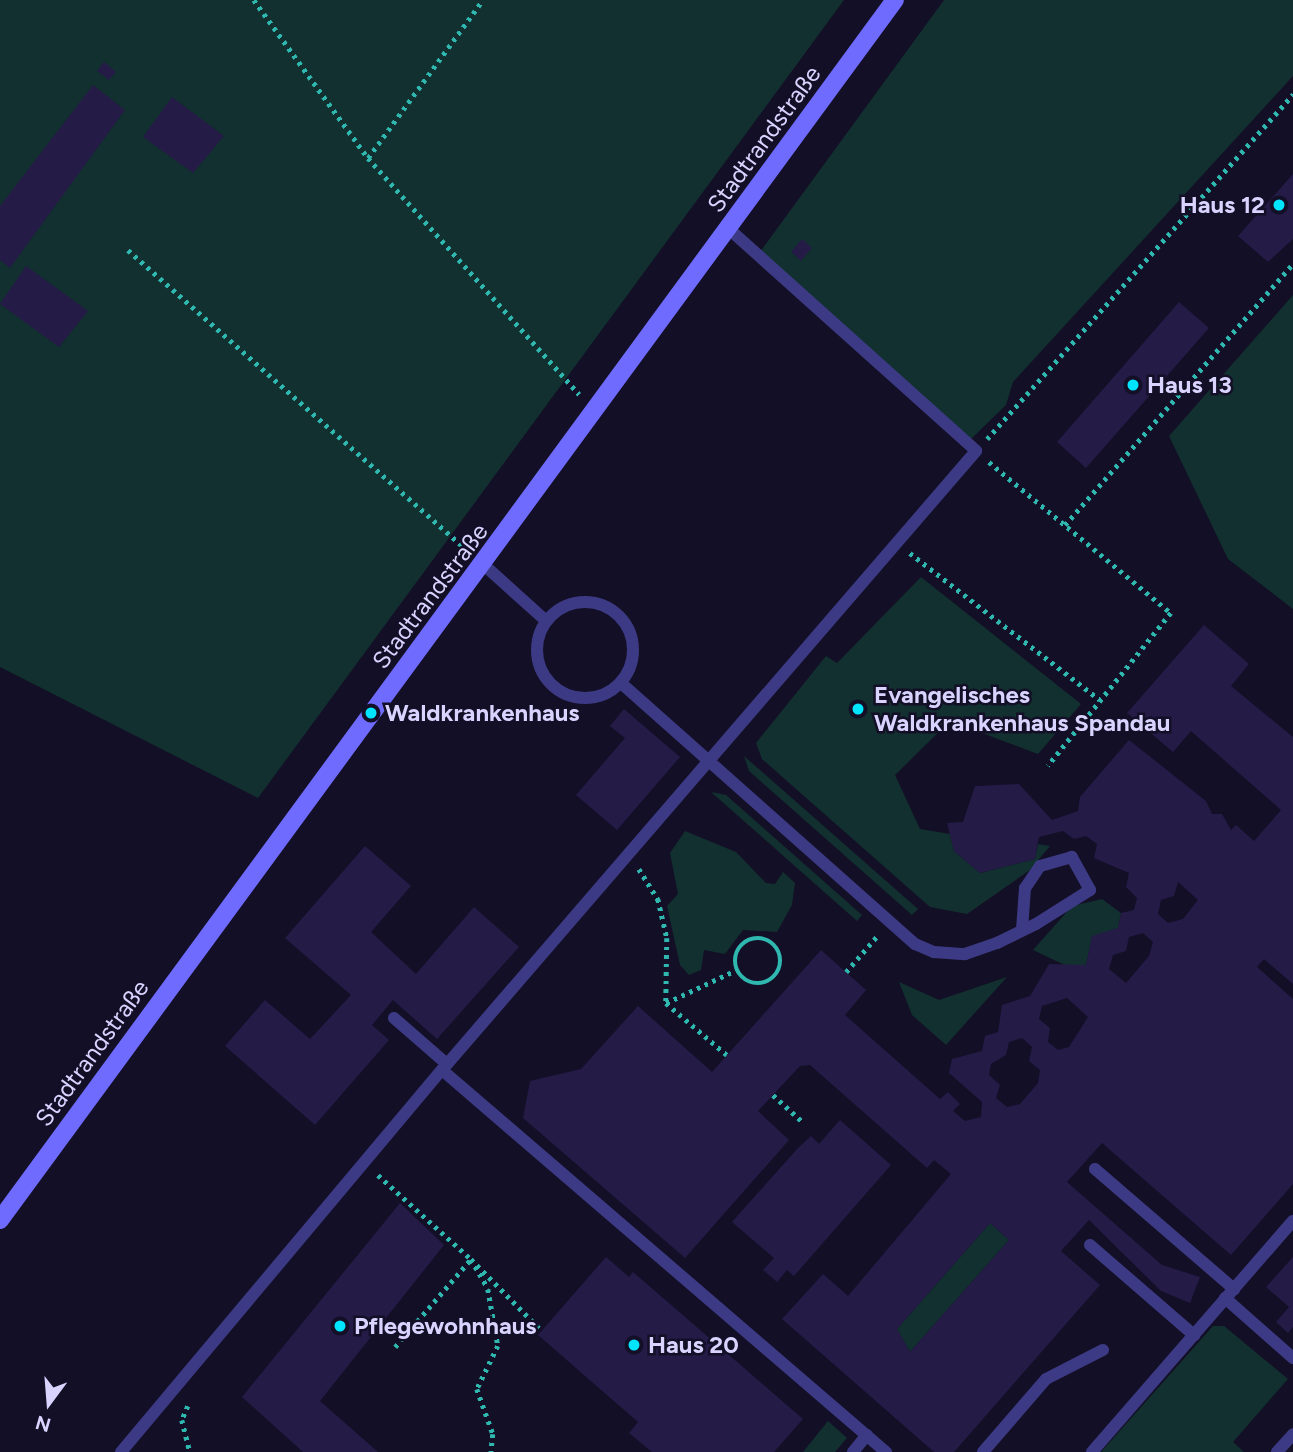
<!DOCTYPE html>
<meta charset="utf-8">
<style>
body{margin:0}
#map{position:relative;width:1293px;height:1452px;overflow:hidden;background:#130f26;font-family:Figtree,sans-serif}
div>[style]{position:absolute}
.green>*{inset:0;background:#12302f}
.building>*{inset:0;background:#241b47}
.path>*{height:4.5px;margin-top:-2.25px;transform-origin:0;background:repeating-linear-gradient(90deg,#2fb8b0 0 3.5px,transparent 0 8.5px)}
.path>.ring{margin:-2.25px;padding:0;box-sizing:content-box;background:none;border:4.5px solid #2fb8b0;border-radius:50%}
.lane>*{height:12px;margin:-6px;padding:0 6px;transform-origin:6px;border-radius:6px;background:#3d3a85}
.lane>.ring{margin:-6px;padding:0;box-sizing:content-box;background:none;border:12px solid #3d3a85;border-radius:50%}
.secondary>*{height:18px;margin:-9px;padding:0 9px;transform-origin:9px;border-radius:9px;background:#6f6bff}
.dots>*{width:19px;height:19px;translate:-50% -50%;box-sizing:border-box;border:4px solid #130f26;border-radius:50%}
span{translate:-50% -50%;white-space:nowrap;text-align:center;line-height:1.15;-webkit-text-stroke:5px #130f26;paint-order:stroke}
.street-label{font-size:24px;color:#d9d4ff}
.poi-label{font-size:24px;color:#d9d4ff;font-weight:700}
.right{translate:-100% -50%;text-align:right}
.left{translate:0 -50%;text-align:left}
.north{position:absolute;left:14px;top:1368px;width:70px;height:70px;-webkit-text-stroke:5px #130f26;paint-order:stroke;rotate:196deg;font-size:19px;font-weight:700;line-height:28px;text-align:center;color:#d9d4ff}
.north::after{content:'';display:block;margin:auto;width:24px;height:32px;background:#d9d4ff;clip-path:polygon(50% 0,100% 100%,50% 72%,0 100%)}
</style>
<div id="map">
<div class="green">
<div style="clip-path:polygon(0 0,844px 0,258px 798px,0 667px)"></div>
<div style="clip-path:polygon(944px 0,1293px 0,1293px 76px,1013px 382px,1006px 405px,971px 439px,760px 252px)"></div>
<div style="clip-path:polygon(1293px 295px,1293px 609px,1228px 559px,1169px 436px)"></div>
<div style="clip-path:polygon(921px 577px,1081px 704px,1038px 754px,950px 721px,895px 775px,920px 829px,950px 834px,954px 851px,980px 873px,1035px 859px,1038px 844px,1050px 846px,1030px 870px,967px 914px,930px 907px,762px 759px,756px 743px,826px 656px,837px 663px)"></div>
<div style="clip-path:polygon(744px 756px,918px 909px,912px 915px,749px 771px)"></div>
<div style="clip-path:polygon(711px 792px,726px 795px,862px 915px,857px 921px)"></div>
<div style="clip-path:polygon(685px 831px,736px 852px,766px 883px,775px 884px,783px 872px,795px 883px,792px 905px,777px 932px,743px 930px,725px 954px,704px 950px,701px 970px,689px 975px,680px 965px,667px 906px,678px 894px,670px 853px)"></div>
<div style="clip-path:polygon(1102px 899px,1121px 913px,1118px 928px,1092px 937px,1086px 965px,1073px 969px,1033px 950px,1072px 906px)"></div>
<div style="clip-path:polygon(1007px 977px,946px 1045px,912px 1015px,899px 982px,939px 1000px)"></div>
<div style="clip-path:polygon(990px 1223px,1009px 1240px,910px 1352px,897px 1329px)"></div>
<div style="clip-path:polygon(1213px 1326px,1224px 1326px,1288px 1379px,1233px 1442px,1244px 1452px,1101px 1452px)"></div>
<div style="clip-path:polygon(828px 1421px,847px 1438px,835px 1452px,803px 1452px)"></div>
</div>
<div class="building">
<div style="clip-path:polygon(104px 62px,116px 72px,109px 80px,97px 71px)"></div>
<div style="clip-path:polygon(93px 85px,125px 110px,10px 268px,0 260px,0 206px)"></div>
<div style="clip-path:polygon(172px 97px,224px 136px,193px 173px,143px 137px)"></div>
<div style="clip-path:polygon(1293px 174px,1293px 239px,1268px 262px,1238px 236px)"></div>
<div style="clip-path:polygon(802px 239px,812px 248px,801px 261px,791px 252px)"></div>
<div style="clip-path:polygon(26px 266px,88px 311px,59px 347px,0 304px)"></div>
<div style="clip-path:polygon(1179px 302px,1209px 328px,1086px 468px,1057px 442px)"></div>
<div style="clip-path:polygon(evenodd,1204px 625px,1249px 664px,1231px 686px,1293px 737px,1293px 984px,1264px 959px,1257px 967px,1293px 999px,1293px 1184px,1231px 1255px,1102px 1143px,1067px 1182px,1162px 1265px,1200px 1277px,1190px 1303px,1161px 1291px,1089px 1220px,1061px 1251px,1100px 1285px,954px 1452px,934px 1452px,782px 1319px,823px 1274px,848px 1296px,951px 1174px,934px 1160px,927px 1168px,810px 1065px,800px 1066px,758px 1111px,789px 1140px,685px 1258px,523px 1118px,530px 1081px,581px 1069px,638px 1006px,712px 1072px,821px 950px,866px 990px,845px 1015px,940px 1099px,948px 1092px,960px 1104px,953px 1111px,965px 1121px,981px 1117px,982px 1102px,949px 1073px,952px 1059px,982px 1051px,985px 1036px,998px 1032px,1002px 1005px,1030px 996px,1049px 964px,1086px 965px,1092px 936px,1118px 928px,1121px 913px,1134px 910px,1137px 898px,1126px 887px,1129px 873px,1094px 858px,1097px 844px,1086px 836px,1074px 839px,1063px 831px,1039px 837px,1035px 859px,980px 873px,954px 851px,947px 823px,963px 822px,975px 786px,1019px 784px,1052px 820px,1078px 811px,1080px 797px,1129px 740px,1206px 801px,1212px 814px,1222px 814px,1231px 830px,1236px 825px,1254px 841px,1281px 810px,1191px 731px,1173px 752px,1127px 713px,1204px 625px,1178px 882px,1198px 900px,1183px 919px,1168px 923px,1158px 914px,1161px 900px,1174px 896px,1178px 882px,1204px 625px,1143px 933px,1153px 942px,1149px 956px,1126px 983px,1109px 969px,1113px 955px,1126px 951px,1129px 937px,1143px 933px,1204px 625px,1067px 998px,1088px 1017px,1069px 1047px,1058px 1050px,1048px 1042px,1050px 1028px,1039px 1019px,1042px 1006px,1067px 998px,1204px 625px,1022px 1038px,1032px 1047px,1029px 1061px,1040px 1070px,1038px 1083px,1020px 1104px,1007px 1107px,996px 1098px,1000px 1085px,989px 1075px,991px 1064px,1006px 1055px,1009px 1042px,1022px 1038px,1204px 625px,990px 1223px,1009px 1240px,910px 1352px,897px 1329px,990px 1223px)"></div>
<div style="clip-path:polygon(624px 709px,680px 757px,617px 830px,576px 795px,625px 738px,610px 726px)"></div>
<div style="clip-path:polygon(365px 846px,411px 886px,371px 932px,416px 974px,474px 907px,519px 947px,437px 1039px,393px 1000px,372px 1025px,389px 1040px,315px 1125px,225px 1046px,265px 1000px,310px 1039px,351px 995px,285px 938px)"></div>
<div style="clip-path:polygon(840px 1120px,891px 1165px,794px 1276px,787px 1270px,777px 1282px,763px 1270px,774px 1258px,732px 1222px,798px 1148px,811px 1136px,819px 1144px)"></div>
<div style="clip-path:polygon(400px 1203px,444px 1245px,320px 1401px,378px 1452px,303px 1452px,242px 1397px)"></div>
<div style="clip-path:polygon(606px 1257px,629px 1277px,633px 1272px,803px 1419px,774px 1452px,652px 1452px,629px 1433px,638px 1422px,538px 1335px)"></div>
<div style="clip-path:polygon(1293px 1257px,1293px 1327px,1288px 1333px,1276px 1322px,1289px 1307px,1266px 1287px)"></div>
</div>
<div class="path">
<div style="left:254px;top:0;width:195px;rotate:54.2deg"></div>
<div style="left:368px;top:158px;width:317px;rotate:48.2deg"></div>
<div style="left:368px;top:158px;width:195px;rotate:-54deg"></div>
<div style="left:128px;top:250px;width:454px;rotate:41.5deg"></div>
<div style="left:987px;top:439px;width:461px;rotate:-48.4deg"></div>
<div style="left:989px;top:462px;width:236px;rotate:39.7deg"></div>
<div style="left:1171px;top:613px;width:196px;rotate:128.8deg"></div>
<div style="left:1065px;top:525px;width:347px;rotate:-48.9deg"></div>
<div style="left:910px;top:553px;width:240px;rotate:37.7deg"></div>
<div style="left:639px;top:869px;width:36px;rotate:58deg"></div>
<div style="left:658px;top:899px;width:40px;rotate:77deg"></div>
<div style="left:667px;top:938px;width:65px;rotate:90.9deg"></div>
<div style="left:666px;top:1003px;width:80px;rotate:40.4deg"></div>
<div class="ring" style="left:735px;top:938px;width:41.5px;height:41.5px"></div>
<div style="left:846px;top:972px;width:49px;rotate:-49.1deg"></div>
<div style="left:666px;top:1003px;width:77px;rotate:-25.2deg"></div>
<div style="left:773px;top:1095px;width:42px;rotate:42.1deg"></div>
<div style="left:378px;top:1175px;width:125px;rotate:42.1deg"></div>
<div style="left:471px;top:1259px;width:34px;rotate:60deg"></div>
<div style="left:488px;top:1289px;width:58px;rotate:80deg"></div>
<div style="left:498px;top:1346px;width:48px;rotate:116deg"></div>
<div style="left:477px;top:1389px;width:48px;rotate:70.4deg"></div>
<div style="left:493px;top:1434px;width:18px;rotate:96deg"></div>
<div style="left:395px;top:1347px;width:116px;rotate:-49.2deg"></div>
<div style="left:471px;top:1259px;width:97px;rotate:45.4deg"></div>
<div style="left:188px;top:1406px;width:15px;rotate:113deg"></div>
<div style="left:182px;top:1420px;width:33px;rotate:76deg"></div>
</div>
<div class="lane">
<div style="left:729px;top:229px;width:332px;rotate:41.9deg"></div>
<div style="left:976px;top:451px;width:818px;rotate:130.78deg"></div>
<div style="left:442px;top:1070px;width:586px;rotate:40.71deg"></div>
<div style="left:484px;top:565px;width:82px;rotate:42deg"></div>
<div class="ring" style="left:537px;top:602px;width:84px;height:84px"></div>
<div style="left:621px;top:683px;width:393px;rotate:41.6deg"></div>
<div style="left:915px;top:944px;width:21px;rotate:23deg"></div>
<div style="left:934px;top:952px;width:31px;rotate:4deg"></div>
<div style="left:965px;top:954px;width:34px;rotate:-19deg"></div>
<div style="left:997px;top:943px;width:43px;rotate:-26deg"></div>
<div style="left:1036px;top:924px;width:64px;rotate:-32.2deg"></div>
<div style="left:1090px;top:890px;width:38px;rotate:-119deg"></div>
<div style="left:1072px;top:857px;width:33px;rotate:164deg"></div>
<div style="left:1040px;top:866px;width:27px;rotate:124deg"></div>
<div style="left:1025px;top:888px;width:42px;rotate:94.1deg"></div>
<div style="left:394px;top:1018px;width:70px;rotate:41deg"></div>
<div style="left:1095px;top:1169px;width:184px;rotate:40.8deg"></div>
<div style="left:1090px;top:1245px;width:138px;rotate:40.9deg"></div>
<div style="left:1225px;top:1298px;width:91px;rotate:41.4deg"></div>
<div style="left:121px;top:1452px;width:499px;rotate:-50deg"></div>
<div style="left:853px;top:1452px;width:22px;rotate:-51deg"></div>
<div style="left:983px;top:1452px;width:96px;rotate:-49.2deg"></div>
<div style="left:1046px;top:1379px;width:64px;rotate:-27deg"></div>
<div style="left:1092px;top:1452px;width:306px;rotate:-49deg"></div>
<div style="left:1277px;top:1452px;width:24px;rotate:-48deg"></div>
</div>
<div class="secondary">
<div style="left:0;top:1220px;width:1513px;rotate:-53.74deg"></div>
</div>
<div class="dots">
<div style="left:1279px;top:205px;background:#00e5ff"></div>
<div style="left:1133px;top:385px;background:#00e5ff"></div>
<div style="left:858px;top:709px;background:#00e5ff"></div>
<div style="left:371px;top:713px;background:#00e5ff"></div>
<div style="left:340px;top:1326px;background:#00e5ff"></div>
<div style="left:634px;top:1345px;background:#00e5ff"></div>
</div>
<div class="street-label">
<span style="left:764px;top:139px;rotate:-54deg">Stadtrandstraße</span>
<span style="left:430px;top:596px;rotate:-53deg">Stadtrandstraße</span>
<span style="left:92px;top:1053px;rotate:-54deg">Stadtrandstraße</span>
</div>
<div class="poi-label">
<span class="right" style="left:1265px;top:205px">Haus 12</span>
<span class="left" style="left:1147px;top:385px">Haus 13</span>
<span class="left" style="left:874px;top:709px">Evangelisches<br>Waldkrankenhaus Spandau</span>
<span class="left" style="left:385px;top:713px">Waldkrankenhaus</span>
<span class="left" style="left:354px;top:1326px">Pflegewohnhaus</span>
<span class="left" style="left:648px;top:1345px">Haus 20</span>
</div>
<div class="north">N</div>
</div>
